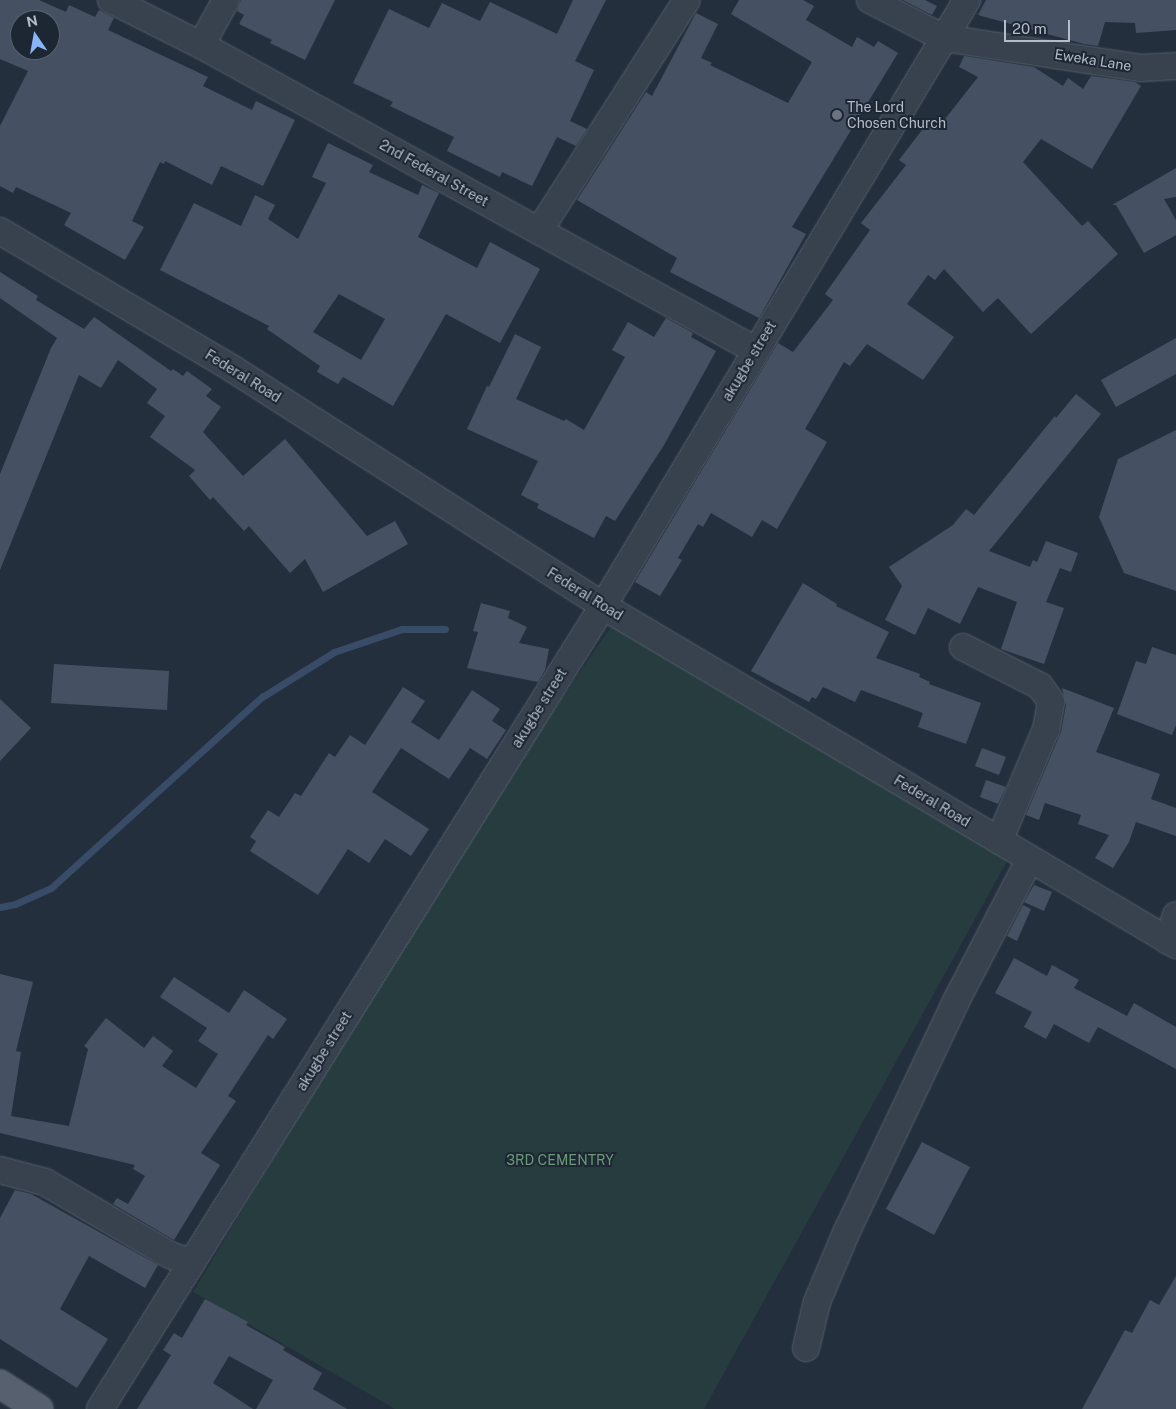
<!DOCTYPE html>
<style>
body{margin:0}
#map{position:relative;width:1176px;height:1409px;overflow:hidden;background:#242f3e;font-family:"Public Sans",sans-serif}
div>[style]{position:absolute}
.green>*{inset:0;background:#263c3f}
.stream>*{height:7px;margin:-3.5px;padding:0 3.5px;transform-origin:3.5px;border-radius:3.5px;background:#394c67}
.building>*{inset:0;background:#455162}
.roads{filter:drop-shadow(0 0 1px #565f6c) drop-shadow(0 0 1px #565f6c)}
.minor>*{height:26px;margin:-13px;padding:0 13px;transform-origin:13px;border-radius:13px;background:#38414e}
.major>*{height:28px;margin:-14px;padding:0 14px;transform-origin:14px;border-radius:14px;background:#56606e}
.dots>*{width:14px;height:14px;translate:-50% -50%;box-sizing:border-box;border:2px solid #1d2633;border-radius:50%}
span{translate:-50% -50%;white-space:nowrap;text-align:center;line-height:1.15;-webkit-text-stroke:4px #1d2633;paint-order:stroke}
.street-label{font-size:14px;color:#b4bcc9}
.poi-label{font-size:14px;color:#b4bcc9}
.left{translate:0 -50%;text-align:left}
.park-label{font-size:14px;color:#6b9a76}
.north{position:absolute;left:10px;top:10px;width:50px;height:50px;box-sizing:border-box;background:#1d2633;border:1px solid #59626f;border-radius:50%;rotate:348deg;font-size:14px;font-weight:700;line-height:20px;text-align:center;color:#b4bcc9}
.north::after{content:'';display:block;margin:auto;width:18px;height:22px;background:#8ab4f8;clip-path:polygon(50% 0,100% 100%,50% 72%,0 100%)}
.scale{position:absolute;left:1004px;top:20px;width:66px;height:22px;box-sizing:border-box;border:2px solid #b4bcc9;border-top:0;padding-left:6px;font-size:15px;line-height:18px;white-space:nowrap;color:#b4bcc9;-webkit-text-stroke:4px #1d2633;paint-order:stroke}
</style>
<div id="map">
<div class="green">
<div style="clip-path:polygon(613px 624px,1010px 856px,704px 1409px,395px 1409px,193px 1292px,472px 828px)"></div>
</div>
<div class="stream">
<div style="left:0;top:907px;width:15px;rotate:-11deg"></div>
<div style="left:15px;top:904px;width:39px;rotate:-24deg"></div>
<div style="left:51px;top:888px;width:285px;rotate:-42.2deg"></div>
<div style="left:262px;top:697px;width:85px;rotate:-32deg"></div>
<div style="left:334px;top:652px;width:72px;rotate:-18.7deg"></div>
<div style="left:402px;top:629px;width:43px"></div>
</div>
<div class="building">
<div style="clip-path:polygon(evenodd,0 0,39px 0,66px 12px,69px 5px,95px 17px,99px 10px,114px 18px,108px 30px,208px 77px,203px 86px,252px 110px,256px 101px,295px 120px,263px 186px,221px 166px,212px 185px,165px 161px,164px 164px,160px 162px,132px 221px,144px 227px,125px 260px,64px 225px,71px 213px,16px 187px,13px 193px,0 186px,0 126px,28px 71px,0 59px,0 0,20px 20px,50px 20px,50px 50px,20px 50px,20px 20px)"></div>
<div style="clip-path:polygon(241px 0,335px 0,305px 60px,270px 43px,272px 40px,239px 24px,244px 15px,237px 11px)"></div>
<div style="clip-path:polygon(573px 0,606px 0,575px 61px,594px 70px,570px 121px,587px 129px,576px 146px,557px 137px,532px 186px,502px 172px,500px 177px,447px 151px,454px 137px,390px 106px,393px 102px,353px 83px,389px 9px,429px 28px,442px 3px,480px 21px,490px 2px,557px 34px)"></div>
<div style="clip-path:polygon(739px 0,803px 0,814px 6px,806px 20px,852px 47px,857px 37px,874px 47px,878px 41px,898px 53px,792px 227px,806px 234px,759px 318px,670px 272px,677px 258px,577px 200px,646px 92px,652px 96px,696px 13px,718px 24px,701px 58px,712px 63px,710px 65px,788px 103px,812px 62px,731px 14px)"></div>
<div style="clip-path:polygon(903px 0,925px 0,937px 6px,932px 15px)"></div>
<div style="clip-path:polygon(986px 0,1176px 0,1176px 30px,1136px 33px,1135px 23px,1105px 22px,1098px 46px,1084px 44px,978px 15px)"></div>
<div style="clip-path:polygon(964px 56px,1034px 67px,1063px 86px,1068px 78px,1083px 89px,1091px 76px,1135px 82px,1141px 86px,1092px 169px,1041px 139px,1023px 162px,1082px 226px,1088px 221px,1118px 254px,1031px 334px,998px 298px,983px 312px,944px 269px,935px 280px,928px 275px,907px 304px,954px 337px,923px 380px,867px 344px,850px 366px,844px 362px,805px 429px,827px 442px,777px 529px,762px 520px,752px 537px,711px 513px,703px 527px,698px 524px,678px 558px,682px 560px,660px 596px,635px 582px,778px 343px,793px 352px,833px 300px,825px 294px,870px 230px,861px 223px,906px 165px,899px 160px,929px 121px,938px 128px,978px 77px,959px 67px)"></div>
<div style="clip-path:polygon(evenodd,328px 143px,373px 165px,369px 172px,418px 195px,422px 185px,439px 193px,418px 237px,477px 268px,490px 242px,540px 269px,500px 343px,446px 314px,393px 406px,343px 377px,338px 384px,317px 372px,320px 366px,267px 329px,269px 326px,160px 270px,194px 203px,241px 226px,255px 195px,275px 205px,268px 219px,298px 239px,326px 183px,312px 177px,328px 143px,339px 294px,385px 319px,361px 360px,313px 332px,339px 294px)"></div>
<div style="clip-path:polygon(1176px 168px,1176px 197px,1164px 199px,1176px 220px,1176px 235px,1144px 253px,1116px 205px,1112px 205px)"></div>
<div style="clip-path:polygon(0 272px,38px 296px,36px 300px,84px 329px,94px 317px,171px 371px,173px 369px,183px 376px,187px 371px,212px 389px,206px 396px,221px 407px,203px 432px,243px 476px,285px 439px,367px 536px,395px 521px,408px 544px,323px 592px,305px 559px,290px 573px,249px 526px,244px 531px,213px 497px,210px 500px,189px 476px,195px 470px,150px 437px,165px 416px,147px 403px,157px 389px,118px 360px,101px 388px,79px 375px,0 570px,0 474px,51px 348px,57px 338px,0 298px)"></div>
<div style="clip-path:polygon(666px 318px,693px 333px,691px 337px,716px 351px,664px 445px,615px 521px,606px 516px,594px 538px,537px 508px,539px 504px,521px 495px,538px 461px,467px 429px,487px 386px,489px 387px,515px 334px,541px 347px,516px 399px,564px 421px,566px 419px,584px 430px,625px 357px,612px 350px,628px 322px,654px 337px)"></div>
<div style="clip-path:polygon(1176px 338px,1176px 374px,1116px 407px,1101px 380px)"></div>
<div style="clip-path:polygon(1076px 394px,1101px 414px,989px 551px,1030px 567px,1033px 560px,1037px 562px,1046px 541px,1078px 553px,1071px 572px,1060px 568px,1046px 602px,1064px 608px,1044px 664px,1001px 649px,1017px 602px,978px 587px,960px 624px,928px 608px,915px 635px,885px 620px,902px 586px,889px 567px,953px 525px,966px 509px,974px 515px,1055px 416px,1056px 418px)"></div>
<div style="clip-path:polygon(1176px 430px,1176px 591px,1124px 573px,1099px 517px,1118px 459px)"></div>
<div style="clip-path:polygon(803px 583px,837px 604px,836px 606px,889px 632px,876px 658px,920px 674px,919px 677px,930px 682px,929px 684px,981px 703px,966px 744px,918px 727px,923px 713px,861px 690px,855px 702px,823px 687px,816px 699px,812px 697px,809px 702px,751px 671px)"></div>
<div style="clip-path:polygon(481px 603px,510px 611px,508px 618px,527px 627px,519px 643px,549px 649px,545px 670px,538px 682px,467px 668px,478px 632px,473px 631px)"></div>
<div style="clip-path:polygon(1152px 647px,1176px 655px,1176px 725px,1172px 735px,1117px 714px,1136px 661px,1146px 664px)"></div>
<div style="clip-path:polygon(54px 664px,169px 671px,167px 710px,51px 703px)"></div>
<div style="clip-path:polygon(403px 687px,425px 701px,411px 722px,439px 740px,472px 690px,500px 709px,492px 721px,506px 730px,487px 759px,470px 748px,449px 779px,401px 748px,372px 792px,429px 829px,411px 856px,385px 839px,369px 863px,348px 849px,318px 895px,250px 851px,256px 841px,250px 837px,268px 810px,279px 817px,295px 793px,301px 796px,329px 753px,335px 757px,350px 735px,365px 745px)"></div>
<div style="clip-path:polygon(1062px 688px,1114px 708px,1096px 752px,1160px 774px,1151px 799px,1176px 808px,1176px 836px,1136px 822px,1129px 842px,1113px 868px,1095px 858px,1109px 835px,1078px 824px,1081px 815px,1045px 803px,1039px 820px,1026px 815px,1061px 732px,1066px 705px)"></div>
<div style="clip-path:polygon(0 699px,31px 728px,0 761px)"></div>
<div style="clip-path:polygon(982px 748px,1006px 757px,999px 775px,975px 766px)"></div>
<div style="clip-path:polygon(986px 780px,1006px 787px,998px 804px,980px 797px)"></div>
<div style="clip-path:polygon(1034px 885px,1052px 892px,1044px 911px,1024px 902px)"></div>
<div style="clip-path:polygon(1023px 905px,1031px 909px,1017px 941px,1007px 936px)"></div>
<div style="clip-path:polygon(1014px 958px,1047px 976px,1052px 965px,1079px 980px,1074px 988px,1127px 1016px,1134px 1003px,1176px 1027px,1176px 1069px,1098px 1027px,1089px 1043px,1054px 1024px,1046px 1039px,1024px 1027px,1032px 1012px,995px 993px)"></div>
<div style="clip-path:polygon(0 974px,33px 982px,16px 1051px,21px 1052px,11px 1116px,69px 1126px,88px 1049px,84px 1046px,106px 1018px,144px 1048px,153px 1036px,173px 1051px,162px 1066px,196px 1088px,218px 1054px,198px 1041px,207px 1028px,160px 997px,174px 977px,229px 1013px,244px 990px,287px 1019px,273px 1039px,268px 1035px,228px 1096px,236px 1101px,201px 1153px,220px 1165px,174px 1240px,113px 1204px,117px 1198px,128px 1204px,145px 1176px,133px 1169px,135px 1165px,0 1133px)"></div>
<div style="clip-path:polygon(922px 1142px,970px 1167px,934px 1235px,886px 1209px)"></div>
<div style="clip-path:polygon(15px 1190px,31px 1194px,158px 1265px,145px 1288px,89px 1256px,60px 1309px,108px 1339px,77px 1388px,0 1339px,0 1218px)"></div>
<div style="clip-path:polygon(1176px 1276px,1176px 1409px,1082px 1409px,1125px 1330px,1132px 1333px,1150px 1300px,1159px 1305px)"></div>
<div style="clip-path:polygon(205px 1299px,248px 1322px,246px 1325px,285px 1347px,283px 1350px,322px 1373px,313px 1389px,347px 1409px,256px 1409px,273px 1380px,229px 1356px,213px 1383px,253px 1409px,137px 1409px,171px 1355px,163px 1350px,174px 1333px,182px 1338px)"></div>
</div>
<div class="roads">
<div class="minor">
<div style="left:111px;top:0;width:101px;rotate:26.6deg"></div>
<div style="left:201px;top:45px;width:632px;rotate:28.83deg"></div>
<div style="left:870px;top:0;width:83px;rotate:27.2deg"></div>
<div style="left:944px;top:38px;width:198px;rotate:8.7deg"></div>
<div style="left:1140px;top:68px;width:36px;rotate:-3deg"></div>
<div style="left:201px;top:45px;width:51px;rotate:-60.9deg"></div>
<div style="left:0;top:231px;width:271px;rotate:30.6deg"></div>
<div style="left:233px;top:369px;width:439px;rotate:32.6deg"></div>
<div style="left:603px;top:606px;width:666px;rotate:30.61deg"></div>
<div style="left:539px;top:231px;width:274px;rotate:-57.4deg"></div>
<div style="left:963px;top:647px;width:86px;rotate:26.9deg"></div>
<div style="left:1040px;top:686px;width:19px;rotate:55deg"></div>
<div style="left:1051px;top:702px;width:27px;rotate:100deg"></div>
<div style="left:1046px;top:729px;width:121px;rotate:112.8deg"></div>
<div style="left:1168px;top:941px;width:27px;rotate:-73deg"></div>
<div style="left:0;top:1170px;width:47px;rotate:14.9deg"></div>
<div style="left:45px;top:1182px;width:145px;rotate:30.3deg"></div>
<div style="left:170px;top:1255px;width:23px;rotate:20deg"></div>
<div style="left:806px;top:1348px;width:47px;rotate:-76.6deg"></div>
<div style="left:817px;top:1302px;width:75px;rotate:-67.2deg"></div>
<div style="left:846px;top:1233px;width:255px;rotate:-64.6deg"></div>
<div style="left:955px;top:1003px;width:162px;rotate:-62.5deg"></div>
<div style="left:100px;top:1409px;width:948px;rotate:-57.94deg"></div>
<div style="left:603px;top:606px;width:707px;rotate:-59.01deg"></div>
</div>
<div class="major">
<div style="left:0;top:1384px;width:46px;rotate:32.7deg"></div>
</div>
</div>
<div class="dots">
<div style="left:837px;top:115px;background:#6b7280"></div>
</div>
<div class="street-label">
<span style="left:1093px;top:60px;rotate:9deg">Eweka Lane</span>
<span style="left:434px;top:173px;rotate:29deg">2nd Federal Street</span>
<span style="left:749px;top:361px;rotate:-59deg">akugbe street</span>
<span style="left:243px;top:376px;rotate:32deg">Federal Road</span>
<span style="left:585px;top:594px;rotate:32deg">Federal Road</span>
<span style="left:539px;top:708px;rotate:-58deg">akugbe street</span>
<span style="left:932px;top:801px;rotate:31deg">Federal Road</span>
<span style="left:324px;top:1051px;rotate:-58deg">akugbe street</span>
</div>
<div class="poi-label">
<span class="left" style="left:847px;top:115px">The Lord<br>Chosen Church</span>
</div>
<div class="park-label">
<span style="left:560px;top:1160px">3RD CEMENTRY</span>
</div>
<div class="north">N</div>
<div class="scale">20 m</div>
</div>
